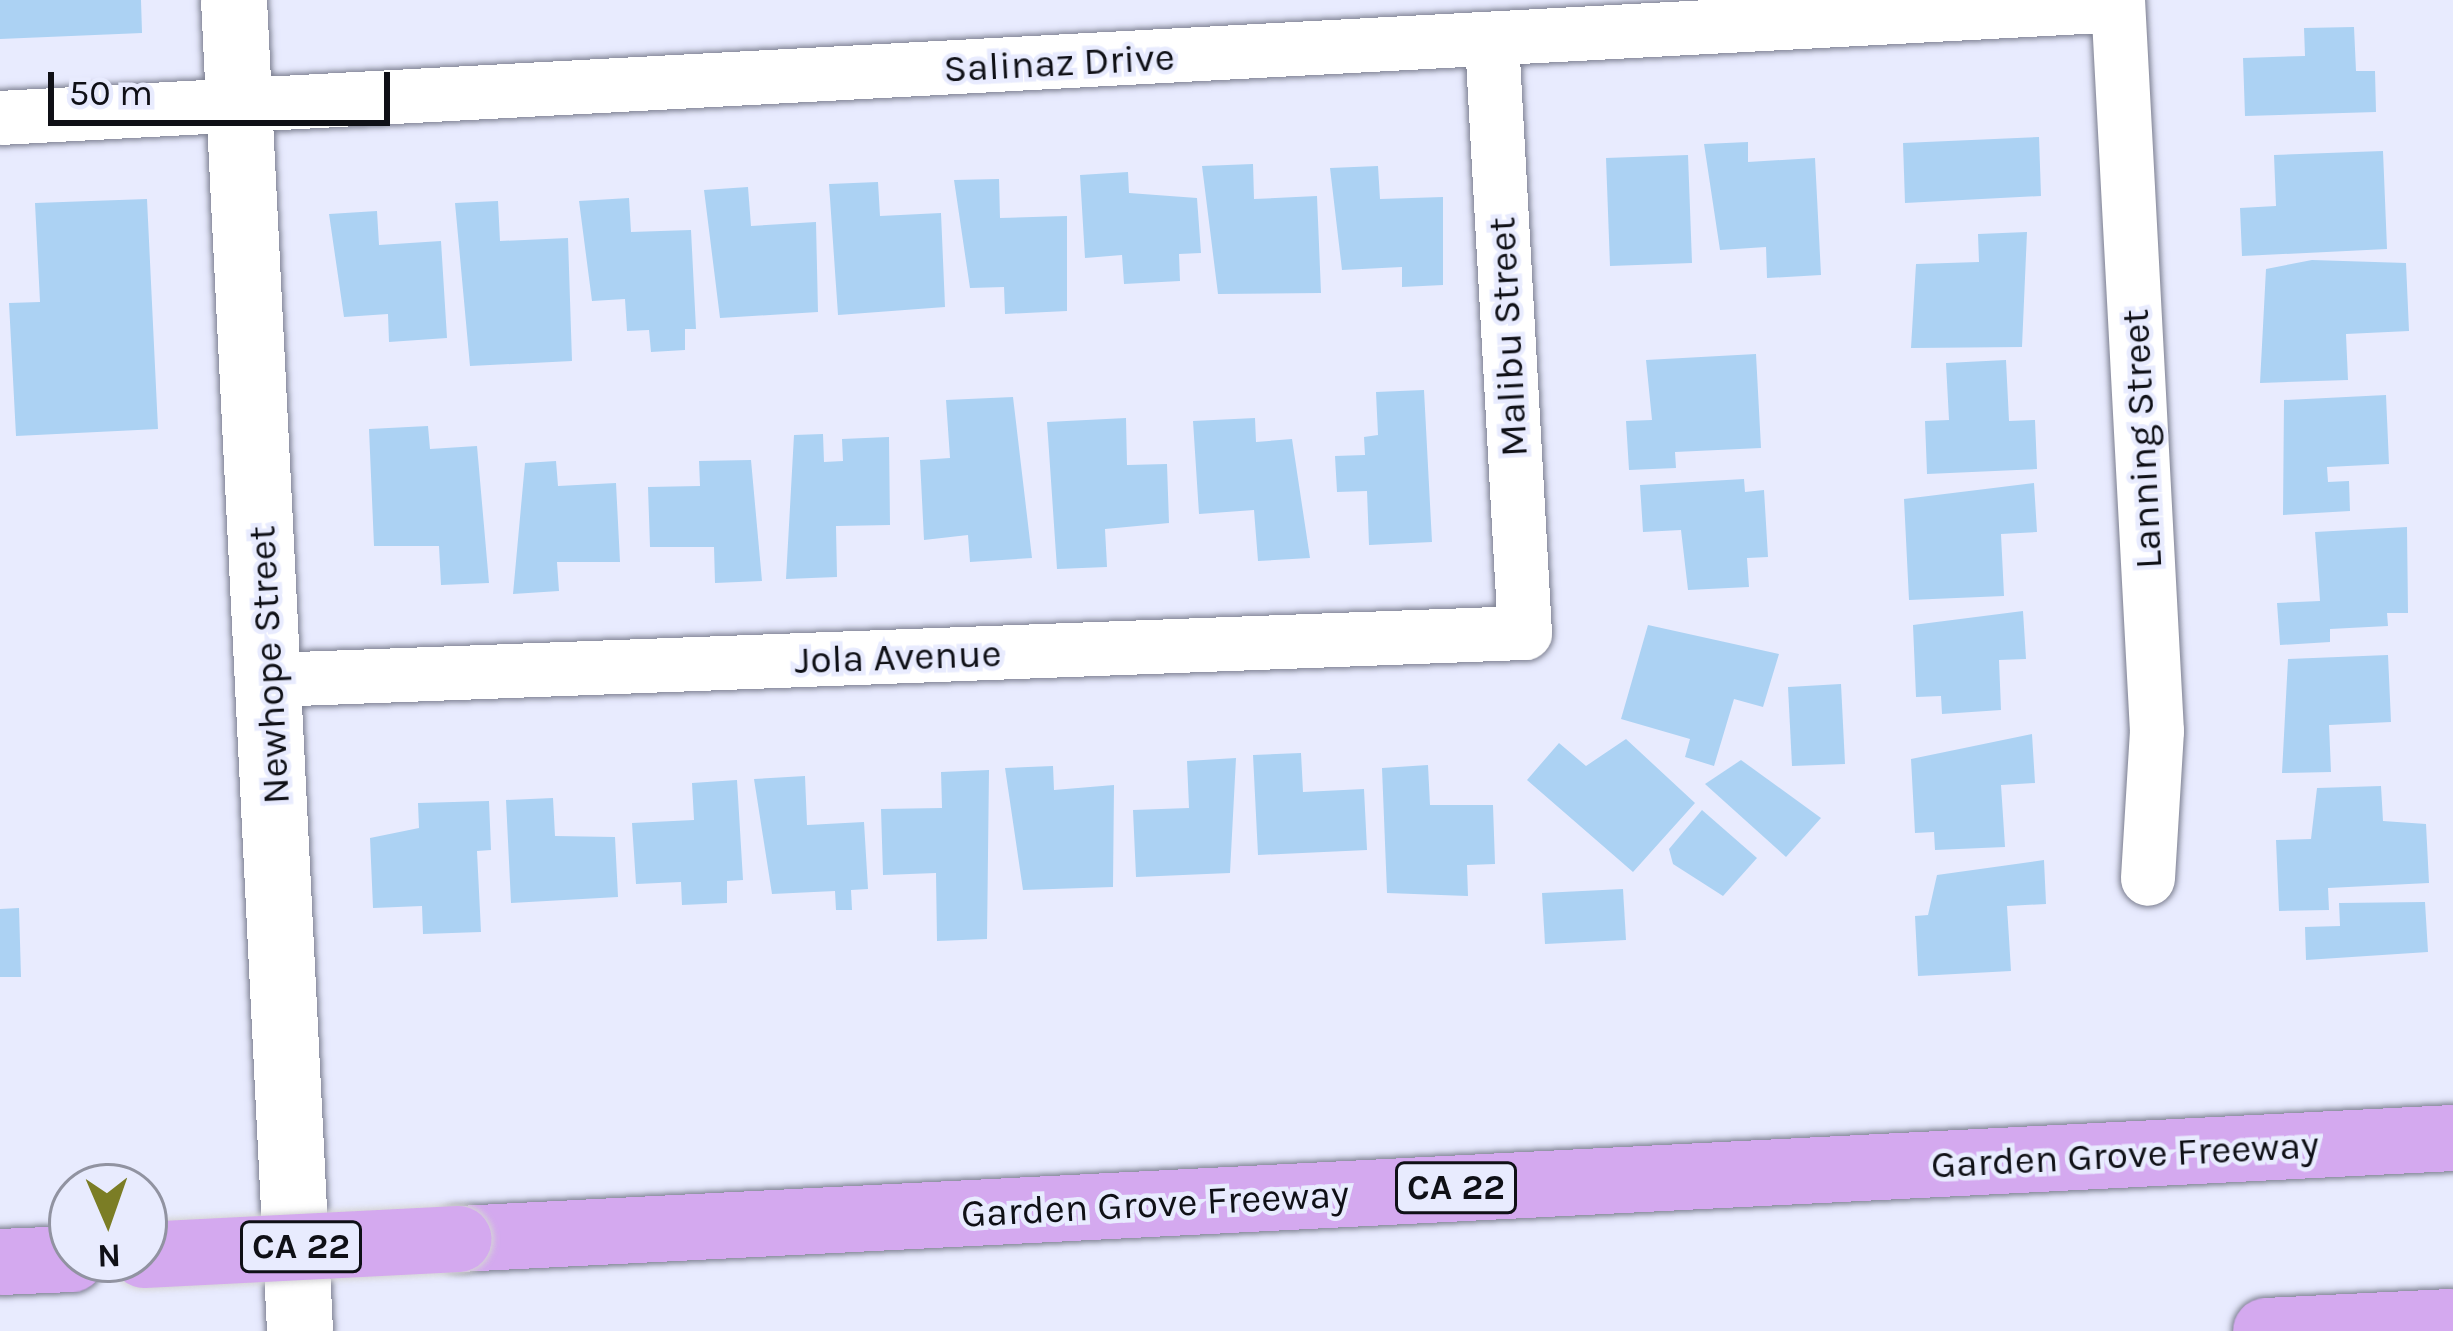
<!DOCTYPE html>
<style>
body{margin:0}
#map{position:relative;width:2453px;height:1331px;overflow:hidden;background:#e8ebfe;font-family:Karla,sans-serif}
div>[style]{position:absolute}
.building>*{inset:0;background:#acd2f3}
.roads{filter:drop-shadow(0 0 3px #7b7e8f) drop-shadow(0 0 3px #7b7e8f)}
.street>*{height:54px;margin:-27px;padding:0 27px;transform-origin:27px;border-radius:27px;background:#fff}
.secondary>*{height:66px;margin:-33px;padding:0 33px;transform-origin:33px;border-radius:33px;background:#fff}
.highway>*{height:66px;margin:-33px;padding:0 33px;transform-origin:33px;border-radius:33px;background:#d4a9ef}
.bridges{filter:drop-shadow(0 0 3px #d4d4d5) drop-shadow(0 0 3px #d4d4d5)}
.highway-bridge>*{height:66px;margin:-33px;padding:0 33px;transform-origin:33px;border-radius:33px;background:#d4a9ef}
span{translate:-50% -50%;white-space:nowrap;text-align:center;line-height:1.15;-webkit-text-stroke:9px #e8ebfe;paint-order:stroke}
.shield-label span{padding:3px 9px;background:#e8ebfe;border:3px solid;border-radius:9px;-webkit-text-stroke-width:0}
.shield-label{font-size:36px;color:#0f1016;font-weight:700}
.street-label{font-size:39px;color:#0f1016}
.north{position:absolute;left:48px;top:1163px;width:120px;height:120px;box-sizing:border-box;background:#e8ebfe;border:3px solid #9193a1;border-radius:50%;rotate:178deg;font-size:33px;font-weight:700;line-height:48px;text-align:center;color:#0f1016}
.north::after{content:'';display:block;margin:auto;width:42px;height:54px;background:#7b7d25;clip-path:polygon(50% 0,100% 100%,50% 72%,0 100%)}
.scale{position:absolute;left:48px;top:72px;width:342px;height:54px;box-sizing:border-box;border:6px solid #0f1016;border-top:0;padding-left:15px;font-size:36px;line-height:42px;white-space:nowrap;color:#0f1016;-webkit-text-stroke:9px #e8ebfe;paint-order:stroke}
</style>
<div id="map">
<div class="building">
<div style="clip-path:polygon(0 0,141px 0,142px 33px,0 39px)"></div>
<div style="clip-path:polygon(2354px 27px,2356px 71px,2375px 71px,2376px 112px,2245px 116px,2243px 58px,2305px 56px,2304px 28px)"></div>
<div style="clip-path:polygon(2039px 137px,2041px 196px,1905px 203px,1903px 143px)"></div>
<div style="clip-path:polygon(1748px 142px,1748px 162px,1815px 158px,1821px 275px,1767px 278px,1766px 247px,1720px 250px,1704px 144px)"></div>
<div style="clip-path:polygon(2383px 151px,2387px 249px,2242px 256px,2240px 208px,2276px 206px,2274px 155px)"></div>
<div style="clip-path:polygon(1688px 155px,1692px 263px,1610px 266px,1606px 158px)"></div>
<div style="clip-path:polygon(1253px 164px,1254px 199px,1317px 196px,1321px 293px,1218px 294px,1202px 166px)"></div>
<div style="clip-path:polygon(1378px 166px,1380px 199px,1443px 197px,1443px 285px,1402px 287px,1402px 267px,1342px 270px,1330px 168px)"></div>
<div style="clip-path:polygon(1128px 172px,1129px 193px,1197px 198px,1201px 253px,1179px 254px,1180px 281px,1124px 284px,1122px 255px,1085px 258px,1080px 175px)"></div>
<div style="clip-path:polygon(999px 179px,1000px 218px,1067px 216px,1067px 311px,1005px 314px,1004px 287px,970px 288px,954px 180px)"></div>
<div style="clip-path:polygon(878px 182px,880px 216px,941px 213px,945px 307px,838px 315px,829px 184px)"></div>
<div style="clip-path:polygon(748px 187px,751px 226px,816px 222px,818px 312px,720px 318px,704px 190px)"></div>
<div style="clip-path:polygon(629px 198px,631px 232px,691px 230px,696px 329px,685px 329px,685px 350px,651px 352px,649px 330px,627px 331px,625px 299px,592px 301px,579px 201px)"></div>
<div style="clip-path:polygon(147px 199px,158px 429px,16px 436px,9px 303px,40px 302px,35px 203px)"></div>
<div style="clip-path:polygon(498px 201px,500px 241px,568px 238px,572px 361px,470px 366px,455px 203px)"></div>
<div style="clip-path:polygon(377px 211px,379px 245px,441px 241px,447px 338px,389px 342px,388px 314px,344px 317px,329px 214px)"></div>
<div style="clip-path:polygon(2027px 232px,2022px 347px,1911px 348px,1916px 264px,1979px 262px,1978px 234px)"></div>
<div style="clip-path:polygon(2312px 260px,2406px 263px,2409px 331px,2346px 334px,2348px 380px,2260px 383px,2266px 269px)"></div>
<div style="clip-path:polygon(1756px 354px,1761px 448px,1675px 452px,1676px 468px,1629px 470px,1626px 421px,1652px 420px,1646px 360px)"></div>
<div style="clip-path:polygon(2006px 360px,2009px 421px,2035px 420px,2037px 469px,1927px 474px,1925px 421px,1949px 420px,1946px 363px)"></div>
<div style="clip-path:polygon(1424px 390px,1432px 542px,1369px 545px,1367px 491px,1337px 492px,1335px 456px,1365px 455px,1364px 437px,1378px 435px,1376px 392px)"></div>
<div style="clip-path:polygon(2386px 395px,2389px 464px,2327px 467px,2328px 482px,2349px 481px,2350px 511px,2283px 515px,2284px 400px)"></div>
<div style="clip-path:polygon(1013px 397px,1032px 558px,970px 562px,968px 535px,924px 540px,920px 460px,950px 458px,946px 400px)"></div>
<div style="clip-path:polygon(1126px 418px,1127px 465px,1167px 464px,1169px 523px,1105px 529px,1107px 567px,1057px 569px,1047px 422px)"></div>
<div style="clip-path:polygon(1255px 418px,1256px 442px,1292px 439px,1310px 558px,1258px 561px,1254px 510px,1199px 514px,1193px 421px)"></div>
<div style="clip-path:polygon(428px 426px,430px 449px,477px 446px,489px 583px,441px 585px,439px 546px,374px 546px,369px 429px)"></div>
<div style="clip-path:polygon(823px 434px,824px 462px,843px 461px,842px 439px,889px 437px,890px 525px,836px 526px,837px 577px,786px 579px,794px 435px)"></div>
<div style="clip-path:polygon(751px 460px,762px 581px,715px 583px,714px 547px,650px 547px,648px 487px,700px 486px,699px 461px)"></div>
<div style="clip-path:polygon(556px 461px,558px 486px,616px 483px,620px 562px,557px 562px,559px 591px,513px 594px,525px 463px)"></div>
<div style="clip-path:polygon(1744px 479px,1745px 492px,1764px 490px,1768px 557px,1747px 558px,1749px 587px,1688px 590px,1681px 530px,1643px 532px,1640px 485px)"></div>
<div style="clip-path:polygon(2034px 483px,2037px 532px,2001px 534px,2004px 596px,1909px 600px,1904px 499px)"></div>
<div style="clip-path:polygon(2407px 527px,2408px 613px,2387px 613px,2388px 626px,2330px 629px,2330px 642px,2280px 645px,2277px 603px,2320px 601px,2315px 532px)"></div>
<div style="clip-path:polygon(2023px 611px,2026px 659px,1999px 660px,2001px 710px,1942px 714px,1941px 696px,1916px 697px,1913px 625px)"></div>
<div style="clip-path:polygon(1648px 625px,1779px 654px,1763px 707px,1734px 699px,1714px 766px,1685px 757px,1690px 739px,1621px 719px)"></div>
<div style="clip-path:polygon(2388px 655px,2391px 722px,2329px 725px,2331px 772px,2282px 773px,2288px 659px)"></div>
<div style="clip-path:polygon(1841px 684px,1845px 764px,1792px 766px,1788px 687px)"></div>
<div style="clip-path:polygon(2032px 734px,2035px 783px,2001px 785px,2005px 847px,1935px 850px,1934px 832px,1915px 833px,1911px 759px)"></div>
<div style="clip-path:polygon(1626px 739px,1695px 803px,1633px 872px,1527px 780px,1559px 743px,1586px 766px)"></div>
<div style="clip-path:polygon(1301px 753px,1303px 792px,1364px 789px,1367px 850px,1258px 855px,1253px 755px)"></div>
<div style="clip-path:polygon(1236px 758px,1230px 873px,1136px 877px,1133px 810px,1189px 808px,1187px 761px)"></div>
<div style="clip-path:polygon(1741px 760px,1821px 818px,1786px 857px,1705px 784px)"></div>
<div style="clip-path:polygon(1428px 765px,1430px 805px,1493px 805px,1495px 864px,1467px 865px,1468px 896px,1387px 893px,1382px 768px)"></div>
<div style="clip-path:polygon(1053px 766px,1054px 790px,1114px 785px,1113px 887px,1023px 890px,1005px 768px)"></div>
<div style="clip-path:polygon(989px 770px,987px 939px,937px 941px,936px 873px,883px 875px,881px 809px,942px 808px,941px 772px)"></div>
<div style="clip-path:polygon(805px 776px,807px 825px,864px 822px,868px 889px,851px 890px,852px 910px,836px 910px,835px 891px,772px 894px,754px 779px)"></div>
<div style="clip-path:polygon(737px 780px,743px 880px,727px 881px,727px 903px,682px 905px,681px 882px,636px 884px,632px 823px,694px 820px,692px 783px)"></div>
<div style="clip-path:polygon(2381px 786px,2383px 821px,2426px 824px,2429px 883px,2328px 888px,2329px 910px,2279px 911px,2276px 840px,2311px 839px,2317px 788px)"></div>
<div style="clip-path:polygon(553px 798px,555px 836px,615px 837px,618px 897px,511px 903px,506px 800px)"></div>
<div style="clip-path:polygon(489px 801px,491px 850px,477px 851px,481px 932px,423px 934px,422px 906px,373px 908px,370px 838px,419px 828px,418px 803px)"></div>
<div style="clip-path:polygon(1702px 810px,1757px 858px,1723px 896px,1673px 864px,1669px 849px)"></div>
<div style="clip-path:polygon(2044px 860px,2046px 904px,2007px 906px,2011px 971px,1918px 976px,1915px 916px,1928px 915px,1937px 875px)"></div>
<div style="clip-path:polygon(1623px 889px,1626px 940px,1545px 944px,1542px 893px)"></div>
<div style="clip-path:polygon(2425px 902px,2428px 952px,2306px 960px,2305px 927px,2340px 926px,2339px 903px)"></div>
<div style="clip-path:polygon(19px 908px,21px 977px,0 977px,0 909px)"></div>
</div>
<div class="roads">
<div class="street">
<div style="left:2118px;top:0;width:732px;rotate:86.95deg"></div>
<div style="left:2157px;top:731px;width:148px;rotate:93.5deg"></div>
<div style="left:0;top:118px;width:2121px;rotate:-3.05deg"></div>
<div style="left:271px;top:680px;width:1255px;rotate:-2.15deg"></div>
<div style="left:1525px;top:633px;width:593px;rotate:-93.19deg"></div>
</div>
<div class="secondary">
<div style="left:234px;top:0;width:1333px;rotate:87.16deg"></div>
</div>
<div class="highway">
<div style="left:459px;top:1239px;width:1997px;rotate:-2.9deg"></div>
<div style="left:0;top:1262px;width:72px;rotate:-2.4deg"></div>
<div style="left:2266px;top:1331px;width:187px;rotate:-2.8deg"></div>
</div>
</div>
<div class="bridges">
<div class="highway-bridge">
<div style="left:144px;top:1255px;width:315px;rotate:-2.9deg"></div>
</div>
</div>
<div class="shield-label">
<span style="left:1456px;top:1188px">CA 22</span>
<span style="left:301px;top:1247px">CA 22</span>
</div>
<div class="street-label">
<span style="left:1059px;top:63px;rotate:-3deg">Salinaz Drive</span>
<span style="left:1508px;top:337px;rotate:-93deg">Malibu Street</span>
<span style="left:2142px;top:439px;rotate:-93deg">Lanning Street</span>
<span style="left:898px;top:657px;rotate:-2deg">Jola Avenue</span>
<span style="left:269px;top:665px;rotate:-93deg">Newhope Street</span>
<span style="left:2125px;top:1155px;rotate:-3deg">Garden Grove Freeway</span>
<span style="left:1155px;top:1204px;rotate:-3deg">Garden Grove Freeway</span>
</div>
<div class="north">N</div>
<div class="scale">50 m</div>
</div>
